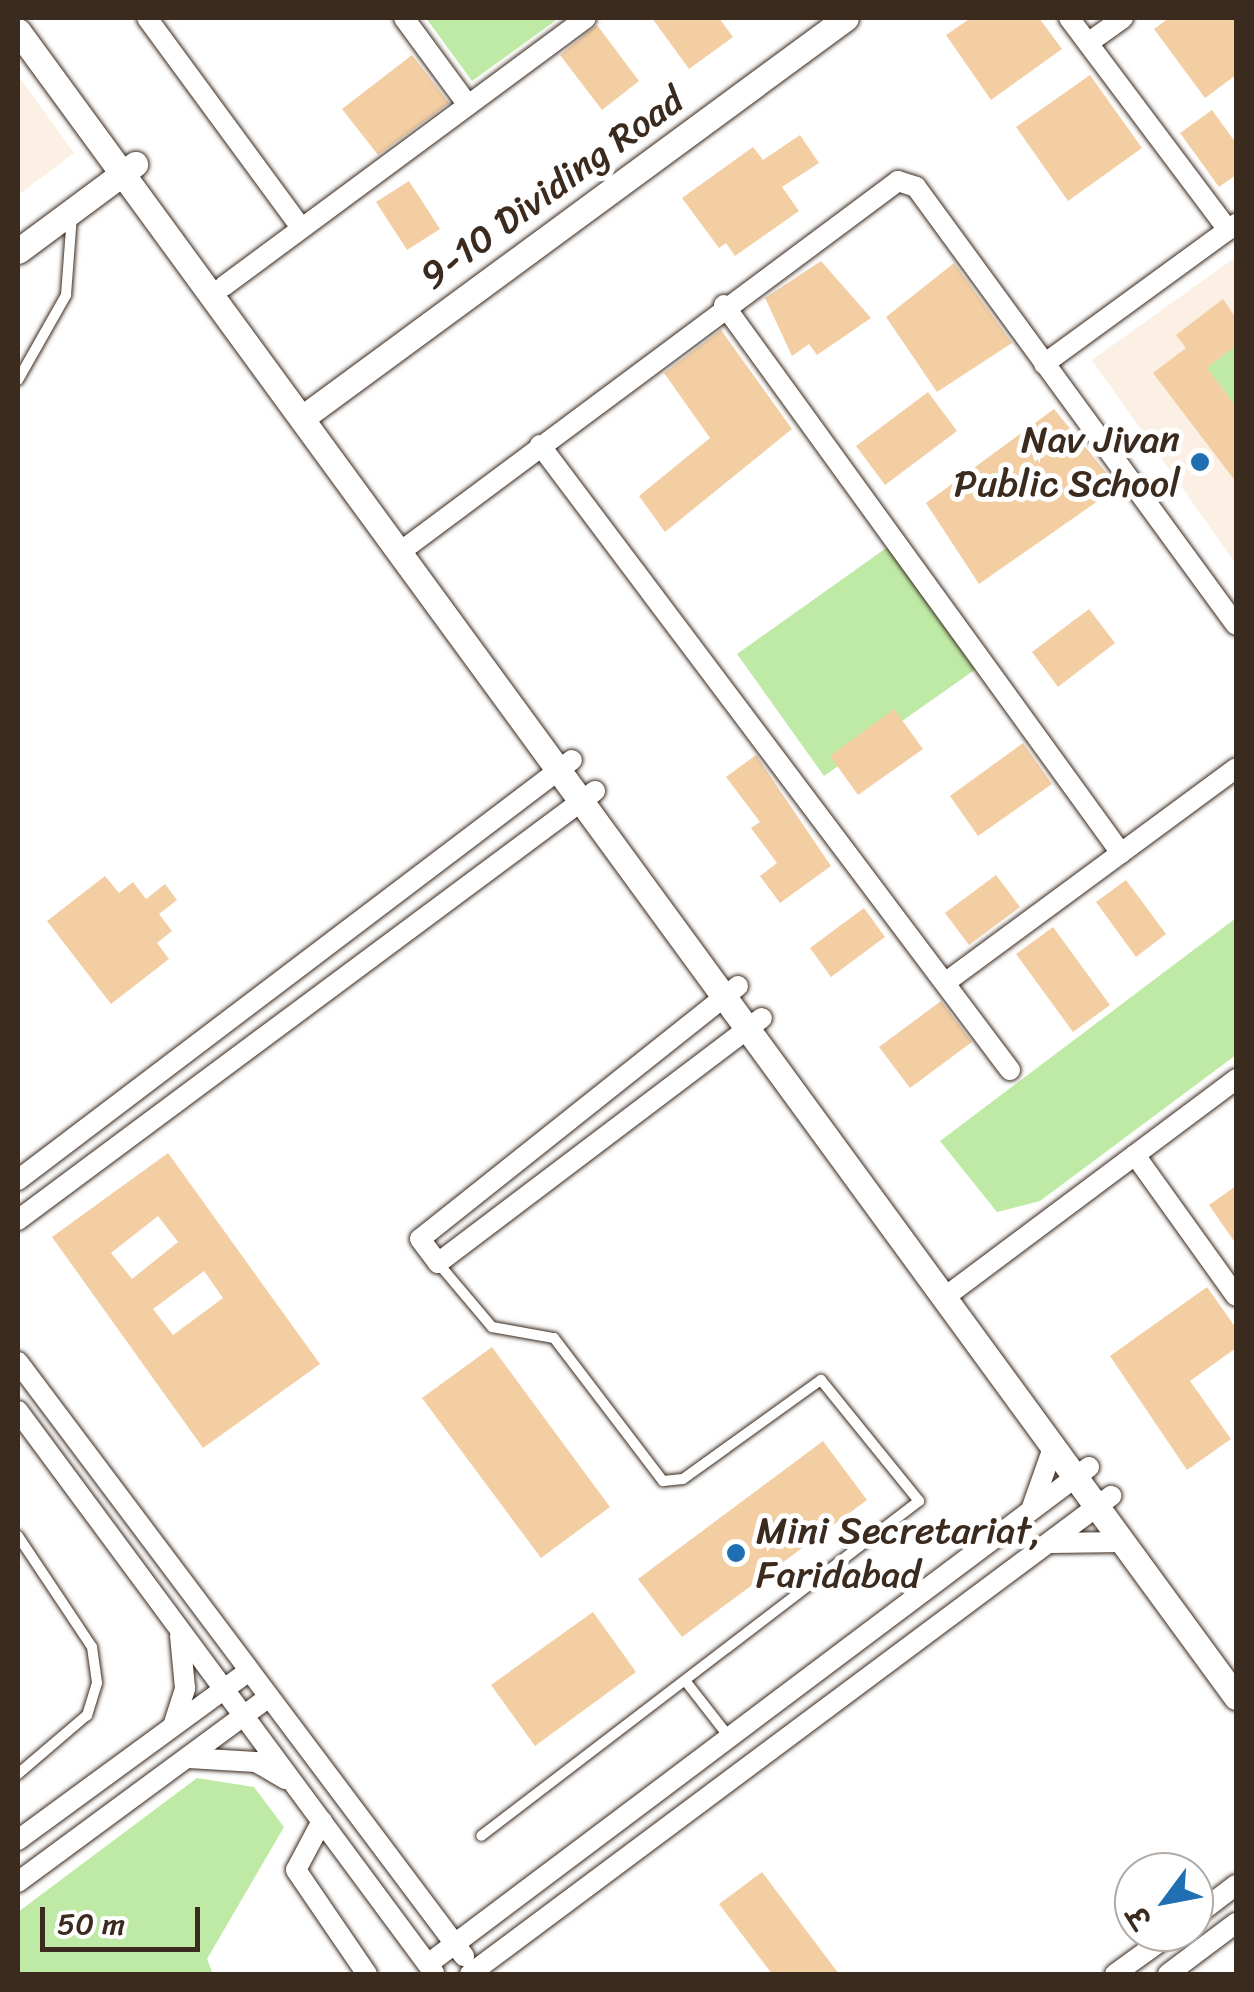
<!DOCTYPE html>
<meta charset="utf-8">
<style>
body{margin:0}
#map{position:relative;width:1254px;height:1992px;overflow:hidden;background:#fff;font-family:Sriracha,"Playpen Sans Deva",sans-serif}
div>[style]{position:absolute}
.built>*{inset:0;background:#fbf0e3}
.green>*{inset:0;background:#bfeaa6}
.building>*{inset:0;background:#f3cea3}
.roads{filter:drop-shadow(0 0 2px #3b2a1e) drop-shadow(0 0 2px #3b2a1e)}
.service>*{height:10px;margin:-5px;padding:0 5px;transform-origin:5px;border-radius:5px;background:#fff}
.minor>*{height:20px;margin:-10px;padding:0 10px;transform-origin:10px;border-radius:10px;background:#fff}
.tertiary>*{height:25px;margin:-12.5px;padding:0 12.5px;transform-origin:12.5px;border-radius:12.5px;background:#fff}
.dots>*{width:28px;height:28px;translate:-50% -50%;box-sizing:border-box;border:5px solid #fff;border-radius:50%}
span{translate:-50% -50%;white-space:nowrap;text-align:center;line-height:1.15;-webkit-text-stroke:10px #fff;paint-order:stroke}
.street-label{font-size:38px;color:#3b2a1e}
.poi-label{font-size:38px;color:#3b2a1e}
.right{translate:-100% -50%;text-align:right}
.left{translate:0 -50%;text-align:left}
.frame{position:absolute;inset:0;border:20px solid #3b2a1e;pointer-events:none}
.north{position:absolute;left:1114px;top:1852px;width:100px;height:100px;box-sizing:border-box;background:#fff;border:2px solid #b1aaa5;border-radius:50%;rotate:238deg;font-size:28px;font-weight:700;line-height:40px;text-align:center;color:#3b2a1e}
.north::after{content:'';display:block;margin:auto;width:35px;height:45px;background:#1f6fb2;clip-path:polygon(50% 0,100% 100%,50% 72%,0 100%)}
.scale{position:absolute;left:40px;top:1907px;width:160px;height:45px;box-sizing:border-box;border:5px solid #3b2a1e;border-top:0;padding-left:12px;font-size:30px;line-height:35px;white-space:nowrap;color:#3b2a1e;-webkit-text-stroke:8px #fff;paint-order:stroke}
</style>
<div id="map">
<div class="built">
<div style="clip-path:polygon(18px 75px,74px 153px,18px 195px)"></div>
<div style="clip-path:polygon(1236px 257px,1236px 564px,1092px 360px)"></div>
</div>
<div class="green">
<div style="clip-path:polygon(426px 18px,559px 18px,472px 81px)"></div>
<div style="clip-path:polygon(1236px 345px,1236px 407px,1207px 368px)"></div>
<div style="clip-path:polygon(889px 546px,976px 669px,824px 776px,737px 654px)"></div>
<div style="clip-path:polygon(1236px 918px,1236px 1055px,1040px 1201px,997px 1212px,940px 1141px)"></div>
<div style="clip-path:polygon(197px 1778px,254px 1787px,284px 1827px,207px 1959px,213px 1974px,18px 1974px,18px 1912px)"></div>
</div>
<div class="building">
<div style="clip-path:polygon(652px 18px,719px 18px,733px 37px,689px 69px)"></div>
<div style="clip-path:polygon(971px 18px,1039px 18px,1062px 49px,991px 100px,946px 35px)"></div>
<div style="clip-path:polygon(1169px 18px,1236px 18px,1236px 75px,1205px 98px,1154px 29px)"></div>
<div style="clip-path:polygon(597px 25px,639px 81px,602px 110px,560px 55px)"></div>
<div style="clip-path:polygon(412px 55px,449px 103px,378px 155px,342px 109px)"></div>
<div style="clip-path:polygon(1090px 75px,1142px 148px,1068px 201px,1016px 127px)"></div>
<div style="clip-path:polygon(1212px 110px,1236px 143px,1236px 175px,1219px 187px,1180px 133px)"></div>
<div style="clip-path:polygon(800px 135px,819px 163px,782px 187px,799px 211px,735px 256px,726px 243px,719px 248px,682px 198px,753px 147px,763px 160px)"></div>
<div style="clip-path:polygon(409px 181px,440px 229px,407px 250px,376px 202px)"></div>
<div style="clip-path:polygon(821px 261px,871px 318px,817px 355px,809px 344px,792px 356px,765px 298px)"></div>
<div style="clip-path:polygon(954px 263px,1012px 343px,937px 392px,886px 317px)"></div>
<div style="clip-path:polygon(1223px 299px,1236px 318px,1236px 345px,1207px 368px,1236px 407px,1236px 482px,1153px 373px,1186px 348px,1176px 335px)"></div>
<div style="clip-path:polygon(721px 330px,792px 429px,665px 532px,639px 496px,710px 438px,664px 373px)"></div>
<div style="clip-path:polygon(928px 392px,957px 431px,885px 485px,856px 446px)"></div>
<div style="clip-path:polygon(1054px 409px,1118px 487px,979px 584px,926px 503px)"></div>
<div style="clip-path:polygon(1089px 609px,1115px 643px,1058px 687px,1032px 652px)"></div>
<div style="clip-path:polygon(894px 709px,923px 749px,858px 795px,830px 756px)"></div>
<div style="clip-path:polygon(1023px 743px,1052px 784px,978px 836px,950px 796px)"></div>
<div style="clip-path:polygon(756px 755px,831px 866px,780px 903px,760px 876px,777px 863px,751px 828px,760px 822px,726px 777px)"></div>
<div style="clip-path:polygon(996px 875px,1020px 907px,969px 945px,945px 913px)"></div>
<div style="clip-path:polygon(105px 876px,119px 893px,133px 882px,146px 899px,165px 884px,177px 900px,159px 914px,172px 931px,157px 943px,169px 959px,111px 1004px,47px 921px)"></div>
<div style="clip-path:polygon(1126px 880px,1166px 934px,1136px 957px,1096px 902px)"></div>
<div style="clip-path:polygon(864px 908px,885px 937px,831px 977px,810px 948px)"></div>
<div style="clip-path:polygon(1053px 927px,1110px 1005px,1073px 1032px,1016px 954px)"></div>
<div style="clip-path:polygon(941px 1001px,972px 1042px,910px 1088px,879px 1047px)"></div>
<div style="clip-path:polygon(evenodd,168px 1153px,320px 1364px,203px 1448px,52px 1237px,168px 1153px,158px 1216px,178px 1242px,132px 1279px,111px 1253px,158px 1216px,168px 1153px,204px 1271px,223px 1298px,173px 1335px,153px 1309px,204px 1271px)"></div>
<div style="clip-path:polygon(1236px 1186px,1236px 1244px,1209px 1205px)"></div>
<div style="clip-path:polygon(1207px 1287px,1236px 1328px,1236px 1348px,1190px 1381px,1231px 1439px,1187px 1470px,1110px 1356px)"></div>
<div style="clip-path:polygon(492px 1347px,610px 1507px,541px 1558px,422px 1398px)"></div>
<div style="clip-path:polygon(823px 1441px,867px 1500px,682px 1637px,638px 1579px)"></div>
<div style="clip-path:polygon(593px 1612px,636px 1672px,535px 1746px,491px 1685px)"></div>
<div style="clip-path:polygon(762px 1872px,839px 1974px,772px 1974px,719px 1904px)"></div>
</div>
<div class="roads">
<div class="service">
<div style="left:18px;top:380px;width:98px;rotate:-60.5deg"></div>
<div style="left:66px;top:295px;width:79px;rotate:-85.7deg"></div>
<div style="left:438px;top:1263px;width:84px;rotate:49.8deg"></div>
<div style="left:492px;top:1327px;width:63px;rotate:10.1deg"></div>
<div style="left:554px;top:1338px;width:180px;rotate:52.7deg"></div>
<div style="left:663px;top:1481px;width:20px;rotate:-6deg"></div>
<div style="left:683px;top:1479px;width:170px;rotate:-35.7deg"></div>
<div style="left:821px;top:1380px;width:156px;rotate:51deg"></div>
<div style="left:919px;top:1501px;width:551px;rotate:142.59deg"></div>
<div style="left:18px;top:1536px;width:133px;rotate:56.3deg"></div>
<div style="left:92px;top:1647px;width:36px;rotate:82deg"></div>
<div style="left:97px;top:1683px;width:34px;rotate:107deg"></div>
<div style="left:87px;top:1715px;width:91px;rotate:139.5deg"></div>
<div style="left:687px;top:1683px;width:68px;rotate:52.1deg"></div>
</div>
<div class="minor">
<div style="left:147px;top:18px;width:260px;rotate:53.7deg"></div>
<div style="left:404px;top:18px;width:108px;rotate:53.7deg"></div>
<div style="left:1069px;top:18px;width:265px;rotate:53.1deg"></div>
<div style="left:1088px;top:43px;width:43px;rotate:-35.5deg"></div>
<div style="left:224px;top:286px;width:450px;rotate:-36.5deg"></div>
<div style="left:724px;top:305px;width:677px;rotate:54.08deg"></div>
<div style="left:1044px;top:364px;width:238px;rotate:-36.1deg"></div>
<div style="left:540px;top:445px;width:782px;rotate:53.06deg"></div>
<div style="left:400px;top:552px;width:621px;rotate:-36.69deg"></div>
<div style="left:898px;top:181px;width:19px;rotate:18deg"></div>
<div style="left:916px;top:187px;width:542px;rotate:53.85deg"></div>
<div style="left:946px;top:982px;width:360px;rotate:-36.4deg"></div>
<div style="left:738px;top:986px;width:406px;rotate:141.5deg"></div>
<div style="left:420px;top:1239px;width:30px;rotate:53deg"></div>
<div style="left:438px;top:1263px;width:406px;rotate:-37.1deg"></div>
<div style="left:1135px;top:1155px;width:173px;rotate:54.4deg"></div>
<div style="left:18px;top:1180px;width:695px;rotate:-37.17deg"></div>
<div style="left:18px;top:1220px;width:719px;rotate:-36.63deg"></div>
<div style="left:945px;top:1297px;width:364px;rotate:-36.8deg"></div>
<div style="left:18px;top:1362px;width:743px;rotate:53.1deg"></div>
<div style="left:18px;top:1411px;width:699px;rotate:53.49deg"></div>
<div style="left:1031px;top:1510px;width:69px;rotate:-70.5deg"></div>
<div style="left:1051px;top:1543px;width:73px;rotate:-0.8deg"></div>
<div style="left:173px;top:1726px;width:40px;rotate:-72deg"></div>
<div style="left:185px;top:1688px;width:53px;rotate:-95.4deg"></div>
<div style="left:189px;top:1758px;width:67px;rotate:3.4deg"></div>
<div style="left:256px;top:1762px;width:34px;rotate:30deg"></div>
<div style="left:322px;top:1821px;width:55px;rotate:118deg"></div>
<div style="left:296px;top:1870px;width:126px;rotate:55.7deg"></div>
<div style="left:18px;top:1840px;width:286px;rotate:-36.2deg"></div>
<div style="left:18px;top:1882px;width:312px;rotate:-36.4deg"></div>
<div style="left:1194px;top:1917px;width:53px;rotate:-37.3deg"></div>
<div style="left:428px;top:1964px;width:827px;rotate:-36.94deg"></div>
<div style="left:470px;top:1974px;width:800px;rotate:-36.71deg"></div>
<div style="left:1115px;top:1974px;width:72px;rotate:-35.9deg"></div>
<div style="left:1168px;top:1974px;width:85px;rotate:-36.9deg"></div>
</div>
<div class="tertiary">
<div style="left:18px;top:31px;width:2064px;rotate:53.83deg"></div>
<div style="left:18px;top:251px;width:146px;rotate:-36.6deg"></div>
<div style="left:302px;top:418px;width:675px;rotate:-36.33deg"></div>
</div>
</div>
<div class="dots">
<div style="left:1200px;top:462px;background:#1f6fb2"></div>
<div style="left:736px;top:1553px;background:#1f6fb2"></div>
</div>
<div class="street-label">
<span style="left:552px;top:188px;rotate:-36deg">9-10 Dividing Road</span>
</div>
<div class="poi-label">
<span class="right" style="left:1180px;top:462px">Nav Jivan<br>Public School</span>
<span class="left" style="left:756px;top:1553px">Mini Secretariat,<br>Faridabad</span>
</div>
<div class="frame"></div>
<div class="north">उ</div>
<div class="scale">50 m</div>
</div>
